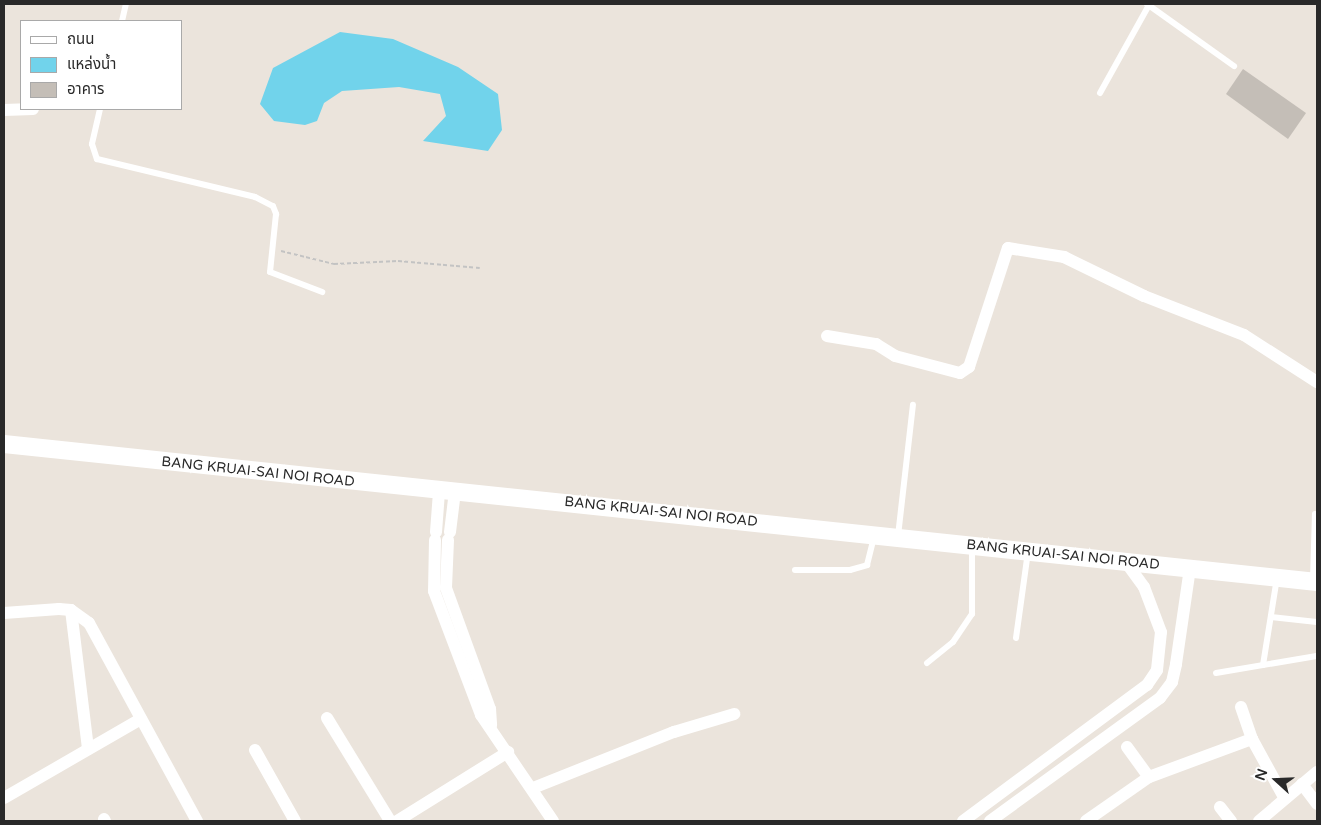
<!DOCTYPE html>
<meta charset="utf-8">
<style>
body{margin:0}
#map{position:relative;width:1321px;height:825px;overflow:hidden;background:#ebe4dc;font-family:"Varela Round","Noto Sans Thai",sans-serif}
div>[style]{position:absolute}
.water>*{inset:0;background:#71d3eb}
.building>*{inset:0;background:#c4beb7}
.path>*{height:2px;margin-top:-1px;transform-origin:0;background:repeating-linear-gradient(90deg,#c3c3c3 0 4px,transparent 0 6.5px)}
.service>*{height:6px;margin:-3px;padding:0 3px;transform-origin:3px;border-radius:3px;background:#fff}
.minor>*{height:12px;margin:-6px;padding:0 6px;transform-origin:6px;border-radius:6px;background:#fff}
.secondary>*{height:18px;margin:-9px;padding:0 9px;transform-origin:9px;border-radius:9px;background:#fff}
span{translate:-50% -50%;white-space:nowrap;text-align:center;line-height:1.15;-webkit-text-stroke:4px #fff;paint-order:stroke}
.street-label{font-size:14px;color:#292929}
.frame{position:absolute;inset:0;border:5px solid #292929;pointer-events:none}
.legend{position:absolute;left:20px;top:20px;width:162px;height:90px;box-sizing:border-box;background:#fff;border:1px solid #a9a9a9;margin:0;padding:6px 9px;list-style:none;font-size:15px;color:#292929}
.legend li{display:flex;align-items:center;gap:10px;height:25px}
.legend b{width:25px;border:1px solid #a9a9a9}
.north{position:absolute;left:1251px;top:755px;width:50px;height:50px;-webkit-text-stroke:4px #fff;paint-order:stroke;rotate:290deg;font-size:14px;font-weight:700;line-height:20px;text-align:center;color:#292929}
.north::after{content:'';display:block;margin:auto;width:18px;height:22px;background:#292929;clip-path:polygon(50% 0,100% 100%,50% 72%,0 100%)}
</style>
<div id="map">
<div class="water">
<div style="clip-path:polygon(340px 32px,393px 39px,458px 67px,498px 94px,502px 130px,488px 151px,423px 141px,446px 116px,440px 94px,399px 87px,342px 91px,324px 103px,317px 121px,305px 125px,274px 121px,260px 104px,273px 68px)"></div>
</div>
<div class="building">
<div style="clip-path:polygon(1243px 69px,1306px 113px,1288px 139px,1226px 94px)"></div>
</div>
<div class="path">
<div style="left:281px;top:251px;width:55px;rotate:13.8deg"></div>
<div style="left:334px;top:264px;width:64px;rotate:-2.7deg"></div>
<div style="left:398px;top:261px;width:82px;rotate:4.9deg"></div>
</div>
<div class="service">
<div style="left:1147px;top:4px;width:107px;rotate:35.5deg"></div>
<div style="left:122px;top:21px;width:17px;rotate:-77deg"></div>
<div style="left:1100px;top:93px;width:101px;rotate:-60.9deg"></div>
<div style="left:100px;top:109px;width:36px;rotate:103deg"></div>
<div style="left:92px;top:144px;width:16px;rotate:72deg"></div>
<div style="left:97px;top:159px;width:163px;rotate:13.5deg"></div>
<div style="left:255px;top:197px;width:20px;rotate:27deg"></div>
<div style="left:273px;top:206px;width:9px;rotate:69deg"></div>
<div style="left:276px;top:214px;width:58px;rotate:95.9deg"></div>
<div style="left:270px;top:272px;width:56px;rotate:21deg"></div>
<div style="left:898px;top:536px;width:132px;rotate:-83.5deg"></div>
<div style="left:795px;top:570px;width:55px"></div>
<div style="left:850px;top:570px;width:18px;rotate:-16deg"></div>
<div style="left:867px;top:565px;width:30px;rotate:-76deg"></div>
<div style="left:1313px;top:580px;width:66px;rotate:-88.3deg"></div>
<div style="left:1271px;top:617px;width:46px;rotate:6.2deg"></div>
<div style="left:1016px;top:638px;width:87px;rotate:-82.1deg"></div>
<div style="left:927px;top:663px;width:33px;rotate:-39deg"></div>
<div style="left:953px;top:642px;width:34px;rotate:-56deg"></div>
<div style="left:972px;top:614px;width:66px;rotate:-90deg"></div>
<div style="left:1263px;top:665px;width:88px;rotate:-80.9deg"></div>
<div style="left:1216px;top:673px;width:102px;rotate:-9.6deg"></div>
</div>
<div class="minor">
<div style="left:4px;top:110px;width:29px;rotate:-2deg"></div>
<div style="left:827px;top:336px;width:50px;rotate:9.3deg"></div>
<div style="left:876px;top:344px;width:22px;rotate:32deg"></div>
<div style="left:895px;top:356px;width:67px;rotate:14.7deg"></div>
<div style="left:960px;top:373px;width:11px;rotate:-34deg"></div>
<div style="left:969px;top:367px;width:125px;rotate:-71.9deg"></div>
<div style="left:1008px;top:248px;width:57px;rotate:9.1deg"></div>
<div style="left:1064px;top:257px;width:89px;rotate:26deg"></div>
<div style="left:1144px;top:296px;width:107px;rotate:21.3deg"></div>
<div style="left:1244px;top:335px;width:87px;rotate:32.8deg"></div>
<div style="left:436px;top:532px;width:40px;rotate:-85.7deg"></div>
<div style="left:450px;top:532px;width:38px;rotate:-83deg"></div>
<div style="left:435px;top:540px;width:51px;rotate:91.1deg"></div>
<div style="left:434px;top:591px;width:133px;rotate:69.2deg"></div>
<div style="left:481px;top:715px;width:128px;rotate:55.8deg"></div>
<div style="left:448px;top:540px;width:48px;rotate:92.4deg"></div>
<div style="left:446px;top:588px;width:129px;rotate:70deg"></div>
<div style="left:490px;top:709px;width:16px;rotate:86deg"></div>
<div style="left:71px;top:610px;width:140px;rotate:83deg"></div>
<div style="left:4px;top:613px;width:55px;rotate:-4.2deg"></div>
<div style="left:59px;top:609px;width:12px;rotate:5deg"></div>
<div style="left:71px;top:610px;width:22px;rotate:36deg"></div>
<div style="left:89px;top:623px;width:226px;rotate:61.4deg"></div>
<div style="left:1241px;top:707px;width:34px;rotate:71deg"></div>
<div style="left:1252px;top:739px;width:68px;rotate:61.2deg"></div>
<div style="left:327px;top:718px;width:121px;rotate:58.5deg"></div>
<div style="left:1127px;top:747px;width:37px;rotate:54deg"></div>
<div style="left:255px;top:750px;width:81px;rotate:60.6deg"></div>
<div style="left:1302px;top:784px;width:25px;rotate:53deg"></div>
<div style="left:533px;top:788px;width:152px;rotate:-21.7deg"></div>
<div style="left:674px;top:732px;width:63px;rotate:-16.7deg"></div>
<div style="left:4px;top:798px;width:158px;rotate:-30deg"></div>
<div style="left:1220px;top:807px;width:18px;rotate:52deg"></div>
<div style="left:104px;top:819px;width:2px;rotate:63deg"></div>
<div style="left:397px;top:821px;width:131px;rotate:-31.9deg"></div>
<div style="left:963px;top:821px;width:229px;rotate:-36.5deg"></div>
<div style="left:1147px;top:685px;width:18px;rotate:-56deg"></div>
<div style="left:1157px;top:670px;width:38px;rotate:-84deg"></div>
<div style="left:1161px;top:632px;width:48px;rotate:-110.7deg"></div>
<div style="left:1144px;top:587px;width:32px;rotate:-126deg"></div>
<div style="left:990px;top:821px;width:210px;rotate:-35.9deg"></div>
<div style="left:1160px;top:698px;width:20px;rotate:-53deg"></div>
<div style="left:1172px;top:682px;width:18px;rotate:-77deg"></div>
<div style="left:1176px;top:664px;width:97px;rotate:-81.7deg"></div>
<div style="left:1086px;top:821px;width:77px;rotate:-34.9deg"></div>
<div style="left:1149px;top:777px;width:110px;rotate:-20.3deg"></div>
<div style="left:1259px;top:821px;width:76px;rotate:-40.2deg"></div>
</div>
<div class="secondary">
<div style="left:4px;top:444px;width:1320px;rotate:6deg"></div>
</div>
<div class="street-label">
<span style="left:258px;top:472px;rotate:6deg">BANG KRUAI-SAI NOI ROAD</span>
<span style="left:661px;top:512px;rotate:6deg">BANG KRUAI-SAI NOI ROAD</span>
<span style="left:1063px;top:555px;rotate:6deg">BANG KRUAI-SAI NOI ROAD</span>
</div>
<div class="frame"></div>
<ul class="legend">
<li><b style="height:6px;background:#fff"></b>ถนน</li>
<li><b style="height:14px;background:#71d3eb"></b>แหล่งน้ำ</li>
<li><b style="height:14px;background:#c4beb7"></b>อาคาร</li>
</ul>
<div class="north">N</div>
</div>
